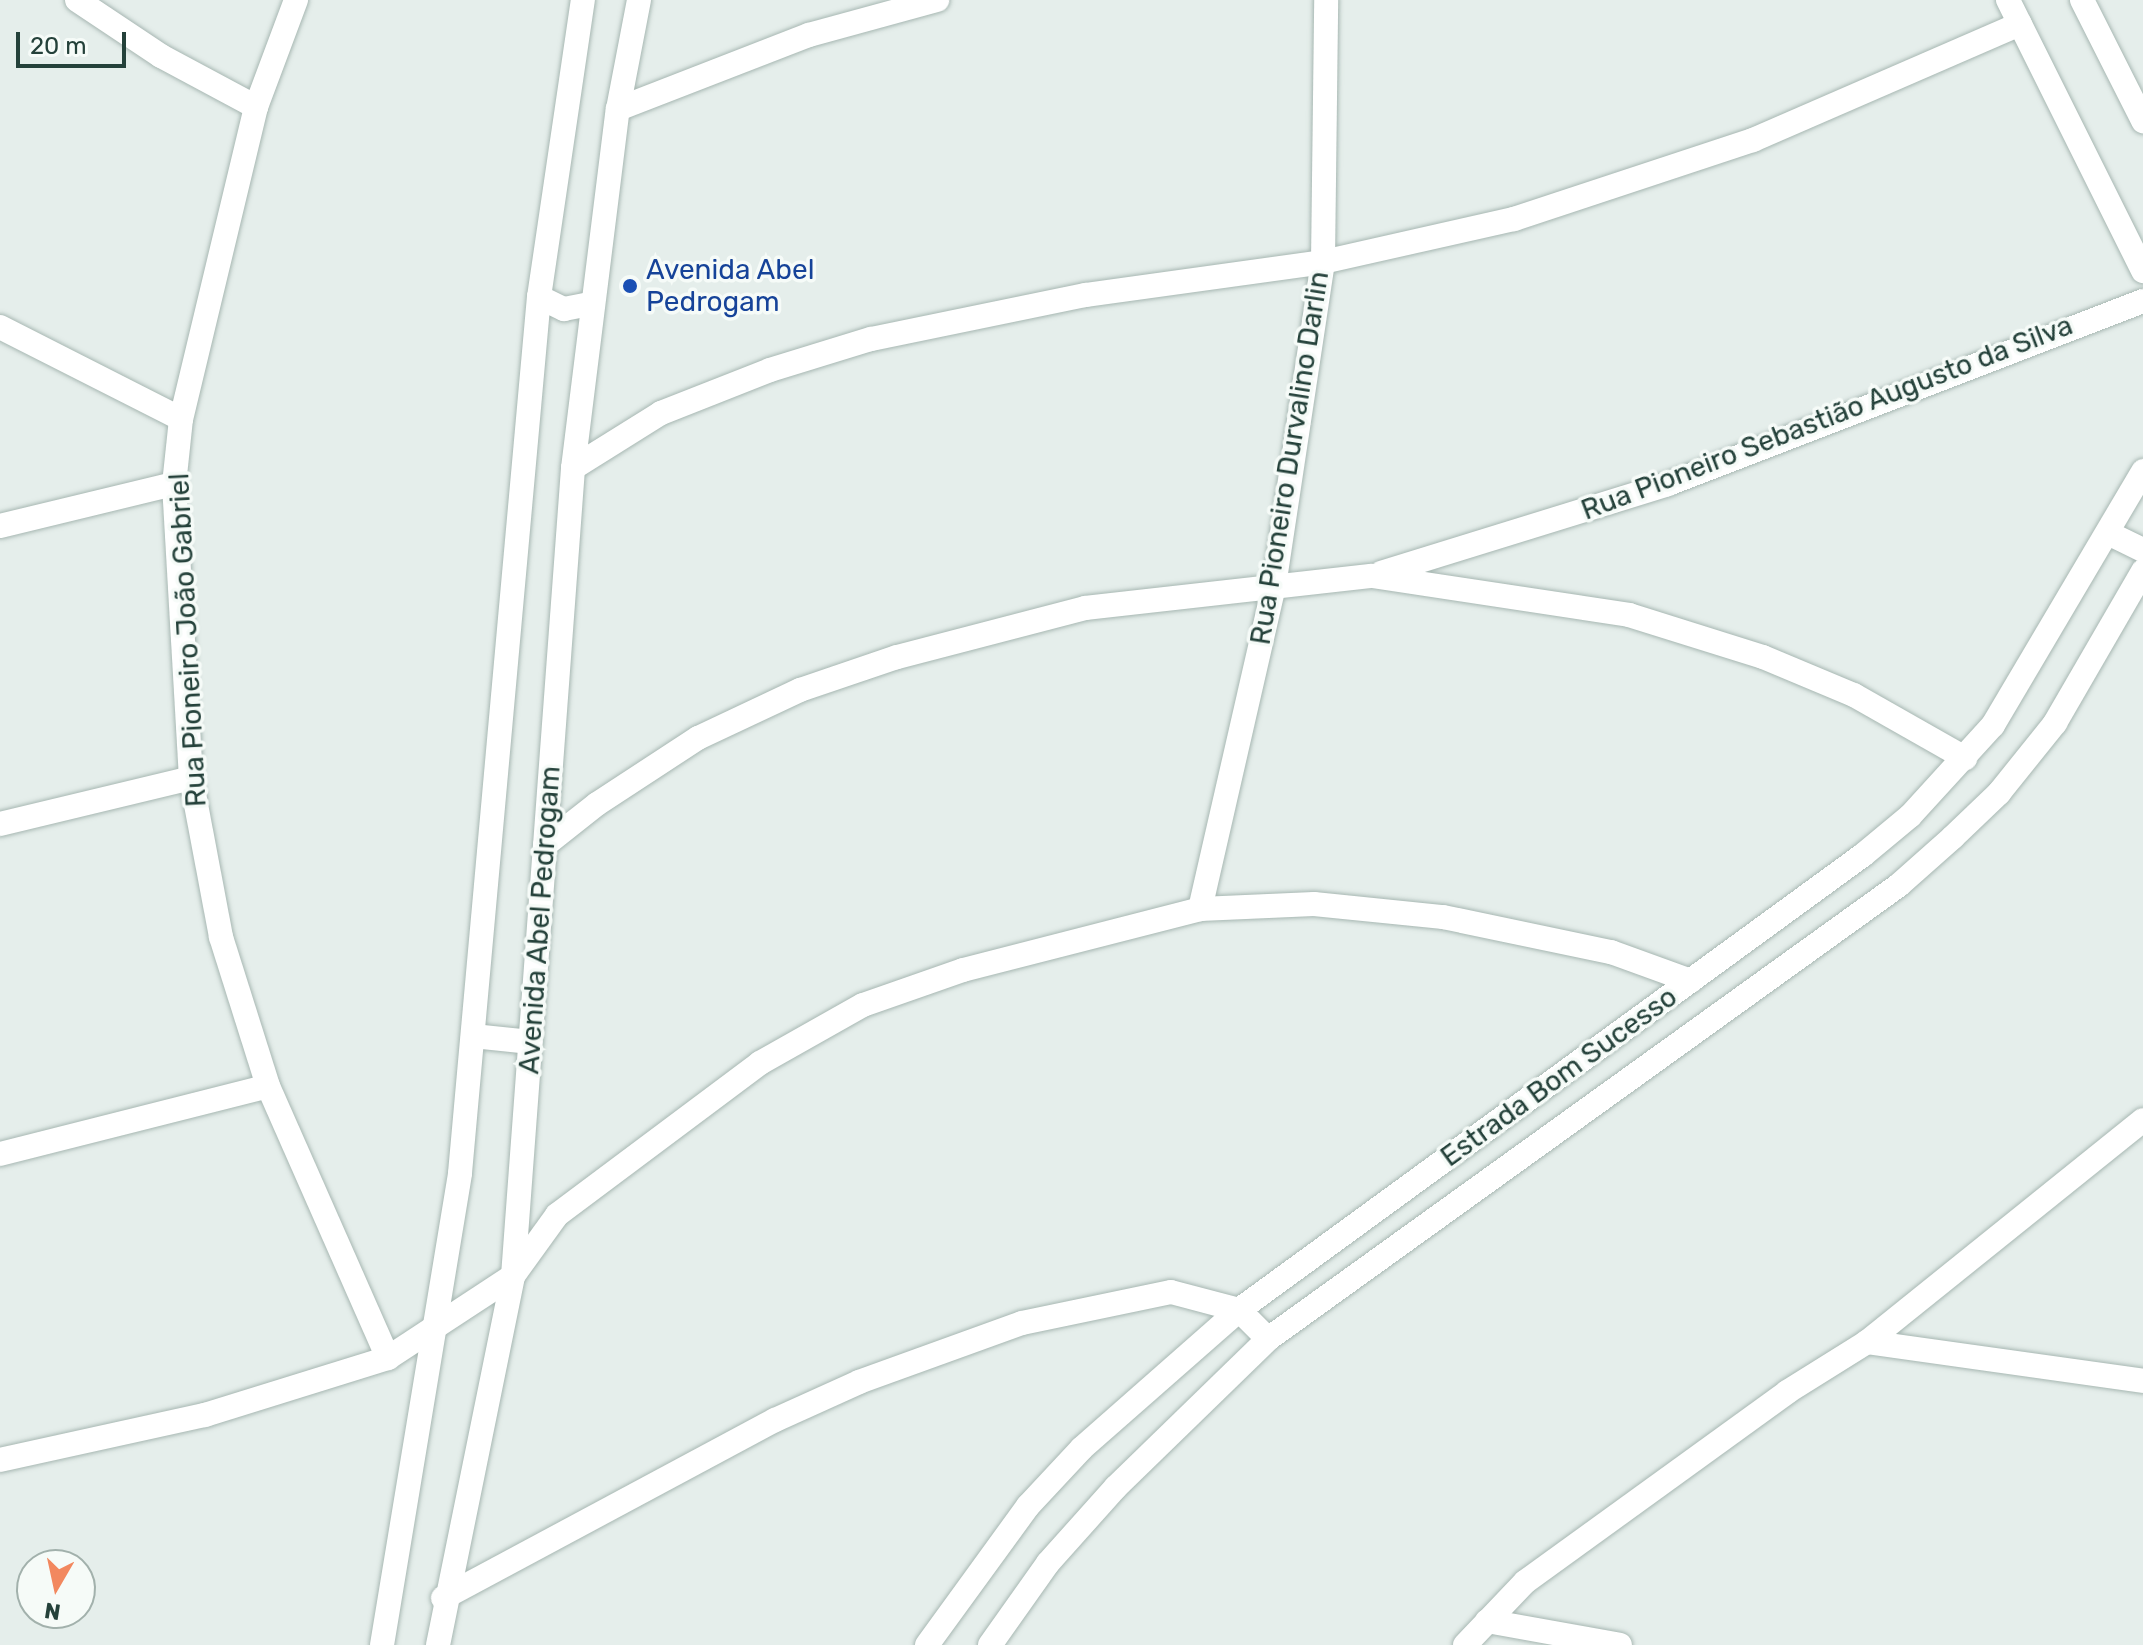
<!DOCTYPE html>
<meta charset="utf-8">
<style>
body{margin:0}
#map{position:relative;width:2143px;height:1645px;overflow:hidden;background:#e5eeeb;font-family:Rubik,sans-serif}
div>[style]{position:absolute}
.roads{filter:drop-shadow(0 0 2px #a7b7b2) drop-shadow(0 0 2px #a7b7b2)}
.minor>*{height:24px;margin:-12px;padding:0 12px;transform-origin:12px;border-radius:12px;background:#fff}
.tertiary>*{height:24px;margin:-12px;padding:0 12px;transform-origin:12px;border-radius:12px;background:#fff}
.secondary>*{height:24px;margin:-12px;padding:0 12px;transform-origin:12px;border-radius:12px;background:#fff}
.dots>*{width:22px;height:22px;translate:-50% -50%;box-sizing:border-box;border:4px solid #f6fbf8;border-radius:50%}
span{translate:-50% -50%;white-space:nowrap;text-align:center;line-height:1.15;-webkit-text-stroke:7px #f6fbf8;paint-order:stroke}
.transit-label{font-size:28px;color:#164399}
.left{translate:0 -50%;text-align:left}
.street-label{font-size:28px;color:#24413a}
.north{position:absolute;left:16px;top:1549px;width:80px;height:80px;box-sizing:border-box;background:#f6fbf8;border:2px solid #a2b1ac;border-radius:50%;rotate:189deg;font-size:22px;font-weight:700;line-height:32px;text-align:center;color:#24413a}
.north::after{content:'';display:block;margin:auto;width:28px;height:36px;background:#f2885f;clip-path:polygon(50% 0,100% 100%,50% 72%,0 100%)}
.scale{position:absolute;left:16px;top:32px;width:110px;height:36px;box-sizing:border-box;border:4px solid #24413a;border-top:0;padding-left:10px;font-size:24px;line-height:28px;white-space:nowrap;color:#24413a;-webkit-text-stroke:6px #f6fbf8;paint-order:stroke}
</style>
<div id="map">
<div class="roads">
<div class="minor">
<div style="left:77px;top:0;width:101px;rotate:33.7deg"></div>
<div style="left:161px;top:56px;width:108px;rotate:28.2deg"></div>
<div style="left:296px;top:0;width:114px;rotate:110.5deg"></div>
<div style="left:256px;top:107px;width:321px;rotate:103.5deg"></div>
<div style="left:181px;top:419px;width:65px;rotate:96.1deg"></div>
<div style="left:174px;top:484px;width:294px;rotate:86.7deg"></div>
<div style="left:191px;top:778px;width:162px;rotate:79.3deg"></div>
<div style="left:221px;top:937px;width:156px;rotate:72.5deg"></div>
<div style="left:268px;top:1086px;width:297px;rotate:66.2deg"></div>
<div style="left:2008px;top:0;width:303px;rotate:63.5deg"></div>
<div style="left:2082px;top:0;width:136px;rotate:63.2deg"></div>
<div style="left:618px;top:109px;width:205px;rotate:-21.2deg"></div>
<div style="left:809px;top:35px;width:133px;rotate:-15.3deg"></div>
<div style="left:0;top:327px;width:203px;rotate:26.9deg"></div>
<div style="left:573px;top:468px;width:104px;rotate:-32deg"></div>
<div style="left:661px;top:413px;width:117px;rotate:-21.5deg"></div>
<div style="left:770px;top:370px;width:106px;rotate:-17.1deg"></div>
<div style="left:871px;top:339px;width:219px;rotate:-11.6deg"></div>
<div style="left:1086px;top:295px;width:239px;rotate:-7.9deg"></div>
<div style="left:1323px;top:262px;width:196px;rotate:-12.7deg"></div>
<div style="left:1514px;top:219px;width:252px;rotate:-18.3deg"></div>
<div style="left:1753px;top:140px;width:291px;rotate:-23.5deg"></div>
<div style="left:0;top:526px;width:179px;rotate:-13.6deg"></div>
<div style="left:1381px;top:573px;width:300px;rotate:-17.2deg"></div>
<div style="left:1668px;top:484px;width:509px;rotate:-21.07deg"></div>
<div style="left:0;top:824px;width:196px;rotate:-13.5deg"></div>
<div style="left:545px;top:845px;width:66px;rotate:-38.3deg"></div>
<div style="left:597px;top:804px;width:121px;rotate:-33.2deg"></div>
<div style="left:698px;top:738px;width:113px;rotate:-25.2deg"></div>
<div style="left:800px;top:690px;width:102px;rotate:-18.8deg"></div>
<div style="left:897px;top:657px;width:194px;rotate:-14.6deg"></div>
<div style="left:1085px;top:608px;width:289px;rotate:-6.4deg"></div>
<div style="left:1372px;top:576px;width:260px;rotate:8.6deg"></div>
<div style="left:1629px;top:615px;width:140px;rotate:17.4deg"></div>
<div style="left:1763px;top:657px;width:99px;rotate:22.7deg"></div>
<div style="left:1854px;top:695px;width:128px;rotate:29.6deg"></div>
<div style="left:1200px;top:909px;width:331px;rotate:-77.1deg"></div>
<div style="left:1274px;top:586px;width:328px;rotate:-81.4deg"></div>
<div style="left:1323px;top:262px;width:262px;rotate:-89.3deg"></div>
<div style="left:0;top:1154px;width:276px;rotate:-14.2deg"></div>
<div style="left:1867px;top:1342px;width:279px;rotate:8deg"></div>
<div style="left:0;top:1460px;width:210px;rotate:-12.4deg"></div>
<div style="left:205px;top:1415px;width:192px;rotate:-17.3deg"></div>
<div style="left:388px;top:1358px;width:149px;rotate:-33.3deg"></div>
<div style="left:513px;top:1276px;width:75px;rotate:-54.2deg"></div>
<div style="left:557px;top:1215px;width:254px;rotate:-36.8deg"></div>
<div style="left:760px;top:1063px;width:118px;rotate:-29.4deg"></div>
<div style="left:863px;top:1005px;width:106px;rotate:-19.3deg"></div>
<div style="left:963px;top:970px;width:245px;rotate:-14.4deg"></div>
<div style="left:1200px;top:909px;width:114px;rotate:-2.5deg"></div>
<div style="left:1314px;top:904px;width:130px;rotate:5.8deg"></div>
<div style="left:1443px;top:917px;width:172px;rotate:11.8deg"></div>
<div style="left:1611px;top:952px;width:85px;rotate:19.9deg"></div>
<div style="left:443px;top:1598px;width:377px;rotate:-28.2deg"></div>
<div style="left:775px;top:1420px;width:92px;rotate:-24.3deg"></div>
<div style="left:859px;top:1382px;width:173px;rotate:-19.9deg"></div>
<div style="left:1022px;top:1323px;width:152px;rotate:-11.8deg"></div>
<div style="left:1171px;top:1292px;width:70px;rotate:14.8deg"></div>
<div style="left:1239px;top:1310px;width:41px;rotate:45deg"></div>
<div style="left:1487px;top:1621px;width:135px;rotate:10.2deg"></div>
<div style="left:1465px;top:1645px;width:87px;rotate:-46.4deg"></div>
<div style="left:1525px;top:1582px;width:324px;rotate:-35.9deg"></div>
<div style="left:1787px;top:1392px;width:94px;rotate:-32deg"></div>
<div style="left:1867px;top:1342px;width:354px;rotate:-38.8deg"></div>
</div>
<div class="tertiary">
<div style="left:539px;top:297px;width:28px;rotate:26deg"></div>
<div style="left:564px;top:309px;width:26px;rotate:-11deg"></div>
<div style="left:473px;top:1036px;width:58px;rotate:5.9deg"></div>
<div style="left:382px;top:1645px;width:478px;rotate:-80.6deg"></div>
<div style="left:460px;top:1173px;width:880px;rotate:-84.85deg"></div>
<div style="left:539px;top:297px;width:300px;rotate:-81.6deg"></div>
<div style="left:438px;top:1645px;width:377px;rotate:-78.5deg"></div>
<div style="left:513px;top:1276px;width:810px;rotate:-85.75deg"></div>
<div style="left:573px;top:468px;width:362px;rotate:-82.9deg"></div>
<div style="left:618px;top:109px;width:111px;rotate:-79.1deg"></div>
</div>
<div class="secondary">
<div style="left:2108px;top:533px;width:39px;rotate:26deg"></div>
<div style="left:927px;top:1645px;width:172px;rotate:-54deg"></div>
<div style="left:1028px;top:1506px;width:79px;rotate:-47deg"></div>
<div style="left:1082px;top:1448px;width:209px;rotate:-41.3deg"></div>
<div style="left:1239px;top:1310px;width:772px;rotate:-36.1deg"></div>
<div style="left:1863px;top:855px;width:61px;rotate:-39.7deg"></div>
<div style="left:1910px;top:816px;width:123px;rotate:-47.6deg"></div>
<div style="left:1993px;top:725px;width:295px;rotate:-59.4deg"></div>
<div style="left:990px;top:1645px;width:100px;rotate:-54.7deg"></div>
<div style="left:1048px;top:1563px;width:102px;rotate:-48.2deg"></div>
<div style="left:1116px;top:1487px;width:212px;rotate:-44.2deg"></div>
<div style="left:1268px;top:1339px;width:777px;rotate:-35.73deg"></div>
<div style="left:1899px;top:885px;width:72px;rotate:-41.6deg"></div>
<div style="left:1953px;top:837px;width:64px;rotate:-43.7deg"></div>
<div style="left:1999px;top:793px;width:90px;rotate:-51.3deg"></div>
<div style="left:2055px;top:723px;width:176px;rotate:-59.9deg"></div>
</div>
</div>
<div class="dots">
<div style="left:630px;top:286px;background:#1a4fb4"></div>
</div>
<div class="transit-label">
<span class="left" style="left:646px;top:286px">Avenida Abel<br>Pedrogam</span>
</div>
<div class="street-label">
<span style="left:1827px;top:418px;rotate:-21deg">Rua Pioneiro Sebastião Augusto da Silva</span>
<span style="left:1290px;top:458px;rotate:-81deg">Rua Pioneiro Durvalino Darlin</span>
<span style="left:188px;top:640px;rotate:-93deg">Rua Pioneiro João Gabriel</span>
<span style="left:540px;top:920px;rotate:-86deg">Avenida Abel Pedrogam</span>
<span style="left:1559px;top:1077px;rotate:-36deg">Estrada Bom Sucesso</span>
</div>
<div class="north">N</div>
<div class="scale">20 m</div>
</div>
